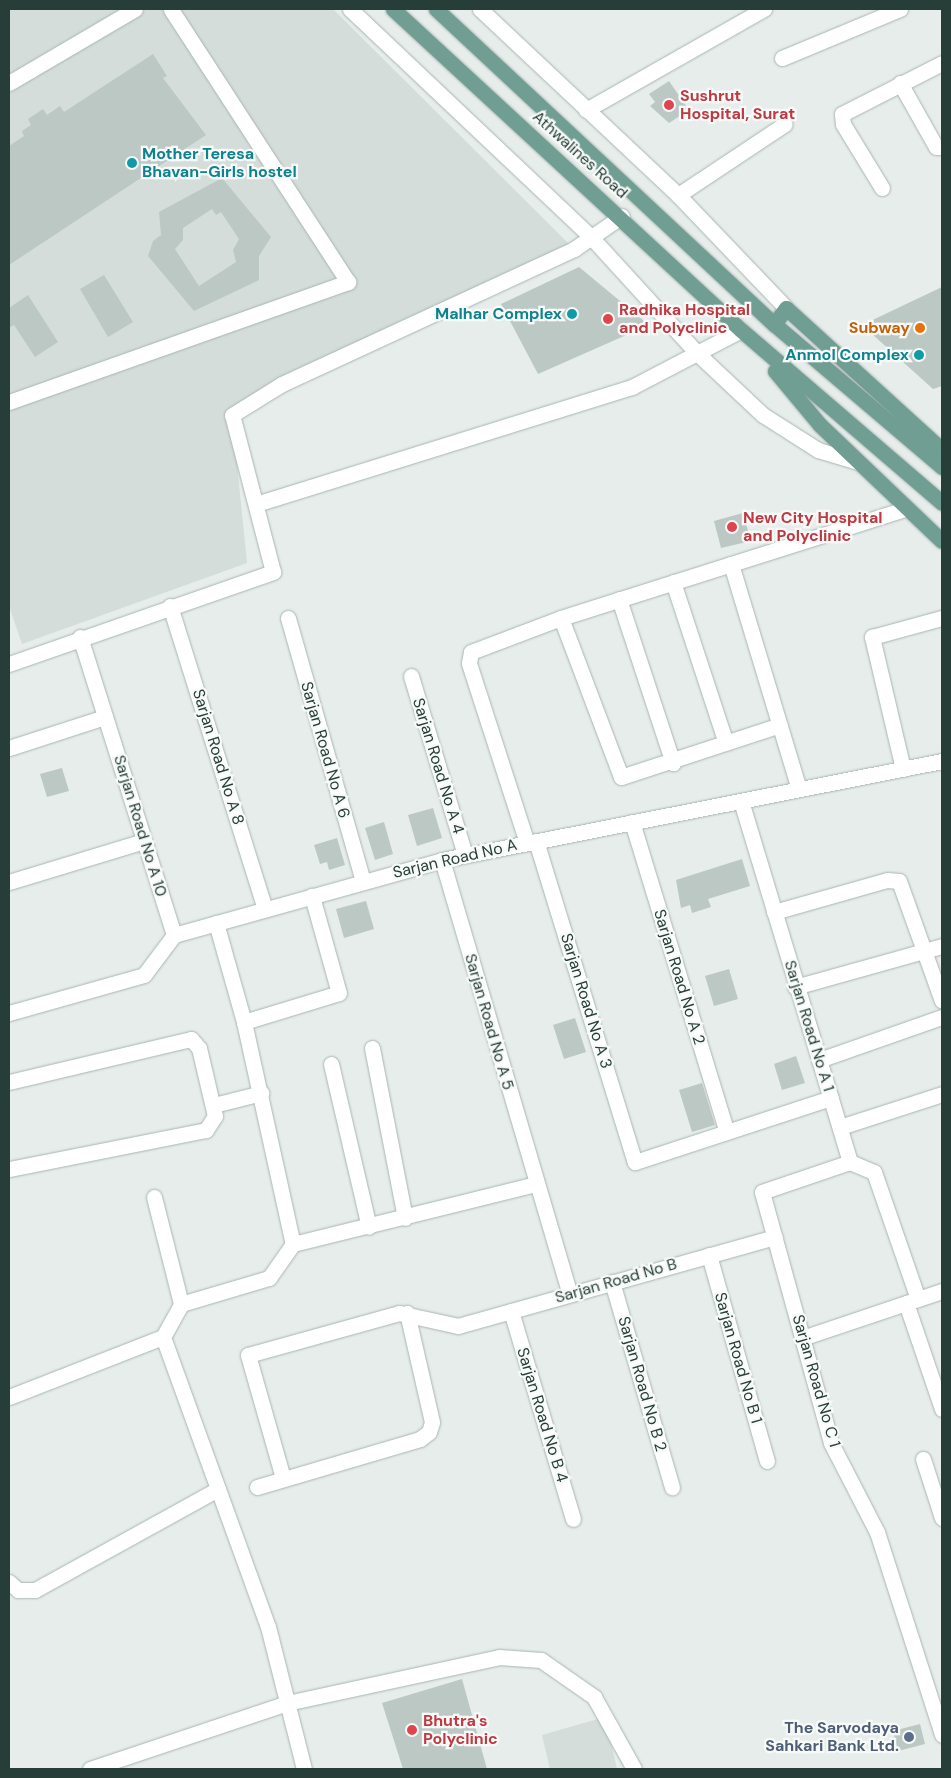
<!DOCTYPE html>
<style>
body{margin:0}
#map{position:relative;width:951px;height:1778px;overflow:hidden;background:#e6edea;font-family:"DM Sans",sans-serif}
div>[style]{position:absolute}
.built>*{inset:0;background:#d4ddd9}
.building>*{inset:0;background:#bcc8c3}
.roads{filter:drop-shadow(0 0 1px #a9b5b1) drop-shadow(0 0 1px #a9b5b1)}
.street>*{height:15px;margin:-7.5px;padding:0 7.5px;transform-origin:7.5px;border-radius:7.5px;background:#fff}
.secondary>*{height:15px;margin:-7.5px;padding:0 7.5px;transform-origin:7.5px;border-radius:7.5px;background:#fff}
.primary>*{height:15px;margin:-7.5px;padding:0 7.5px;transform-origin:7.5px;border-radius:7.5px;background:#709e93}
.dots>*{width:14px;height:14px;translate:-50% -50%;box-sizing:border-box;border:2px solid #f7faf8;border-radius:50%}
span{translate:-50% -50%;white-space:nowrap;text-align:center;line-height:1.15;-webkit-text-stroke:4.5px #f7faf8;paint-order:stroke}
.health-label{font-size:16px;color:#be3a42;font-weight:700}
.left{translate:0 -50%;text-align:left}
.culture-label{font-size:16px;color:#0d838f;font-weight:700}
.right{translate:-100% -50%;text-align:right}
.street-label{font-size:16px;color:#273e38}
.food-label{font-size:16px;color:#c56008;font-weight:700}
.service-label{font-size:16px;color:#4e5e75;font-weight:700}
.frame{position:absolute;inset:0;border:10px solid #273e38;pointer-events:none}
</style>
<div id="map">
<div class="built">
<div style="clip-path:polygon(9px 9px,333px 9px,574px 249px,232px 415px,247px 563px,22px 644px,9px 606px)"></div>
<div style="clip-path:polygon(605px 1717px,617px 1769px,550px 1769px,542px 1735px)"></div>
</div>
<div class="building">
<div style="clip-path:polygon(153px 54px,167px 76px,163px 78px,206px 135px,9px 265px,9px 146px,24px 136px,22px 131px,31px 125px,28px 119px,43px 109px,47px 115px,60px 106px,64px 112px)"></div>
<div style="clip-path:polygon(669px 81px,689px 110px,669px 123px,650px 106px,655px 102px,649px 94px)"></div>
<div style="clip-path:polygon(evenodd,222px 178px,271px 237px,259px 256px,259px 280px,194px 311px,148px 256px,153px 241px,161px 235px,159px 212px,222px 178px,212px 209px,216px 215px,221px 212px,239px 239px,233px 250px,236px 262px,199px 286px,175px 249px,183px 240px,183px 228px,212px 209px)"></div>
<div style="clip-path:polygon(579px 267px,649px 325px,538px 374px,501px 304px)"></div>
<div style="clip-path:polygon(104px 275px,133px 322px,108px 337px,80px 289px)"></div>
<div style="clip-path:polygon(942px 287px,942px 386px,933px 389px,862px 325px)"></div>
<div style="clip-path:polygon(28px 295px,58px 342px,35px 357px,14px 325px,9px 328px,9px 308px)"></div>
<div style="clip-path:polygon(743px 513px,751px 541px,721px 548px,714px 521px)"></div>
<div style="clip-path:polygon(62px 768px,69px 791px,47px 797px,40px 774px)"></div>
<div style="clip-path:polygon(433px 808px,442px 838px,417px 846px,408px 815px)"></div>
<div style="clip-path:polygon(384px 822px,393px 854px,375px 860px,365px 828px)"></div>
<div style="clip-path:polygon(337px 838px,345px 865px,329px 870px,327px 862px,320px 864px,314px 845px)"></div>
<div style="clip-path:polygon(742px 859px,750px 886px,708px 899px,711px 907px,692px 913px,690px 905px,681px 908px,676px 880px)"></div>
<div style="clip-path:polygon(366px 901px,374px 929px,344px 938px,336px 909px)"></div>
<div style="clip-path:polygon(729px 969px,738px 999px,714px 1006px,705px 976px)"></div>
<div style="clip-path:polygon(575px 1018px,586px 1052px,564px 1059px,553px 1025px)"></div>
<div style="clip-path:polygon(796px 1056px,805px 1083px,782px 1090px,774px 1064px)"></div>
<div style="clip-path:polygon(702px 1083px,715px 1125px,692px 1132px,679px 1090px)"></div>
<div style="clip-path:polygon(462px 1679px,487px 1769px,403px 1769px,382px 1703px)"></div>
<div style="clip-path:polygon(920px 1724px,925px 1744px,898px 1751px,893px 1731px)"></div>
</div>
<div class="roads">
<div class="street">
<div style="left:782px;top:58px;width:128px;rotate:-22.6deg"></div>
<div style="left:9px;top:83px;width:146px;rotate:-30.4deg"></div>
<div style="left:900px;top:83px;width:73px;rotate:60.6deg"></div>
<div style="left:936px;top:147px;width:6px"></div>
<div style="left:586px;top:110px;width:205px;rotate:-29.6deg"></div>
<div style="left:882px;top:188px;width:75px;rotate:-121.4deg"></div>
<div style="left:843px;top:124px;width:10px;rotate:-96deg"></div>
<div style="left:842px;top:114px;width:112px;rotate:-27deg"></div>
<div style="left:678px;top:195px;width:128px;rotate:-33.6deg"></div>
<div style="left:9px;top:402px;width:360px;rotate:-19.5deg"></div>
<div style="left:348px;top:282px;width:325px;rotate:-123deg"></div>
<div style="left:256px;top:504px;width:394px;rotate:-17.3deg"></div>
<div style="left:632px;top:387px;width:123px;rotate:-27.6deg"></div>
<div style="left:731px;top:564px;width:235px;rotate:73.2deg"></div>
<div style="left:673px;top:582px;width:169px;rotate:71.8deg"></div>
<div style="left:619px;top:599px;width:173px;rotate:71.8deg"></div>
<div style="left:170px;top:606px;width:318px;rotate:72.6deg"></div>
<div style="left:288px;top:618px;width:274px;rotate:74.1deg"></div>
<div style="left:561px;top:618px;width:170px;rotate:69.3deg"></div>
<div style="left:621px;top:777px;width:167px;rotate:-18.1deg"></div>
<div style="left:80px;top:637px;width:312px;rotate:72.5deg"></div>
<div style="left:9px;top:664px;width:280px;rotate:-19.2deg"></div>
<div style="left:273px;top:572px;width:162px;rotate:-104.6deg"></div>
<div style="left:232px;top:415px;width:59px;rotate:-31.8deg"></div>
<div style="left:282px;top:384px;width:322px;rotate:-24.8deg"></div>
<div style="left:574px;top:249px;width:58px;rotate:-34.5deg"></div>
<div style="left:411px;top:676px;width:187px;rotate:73.2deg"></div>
<div style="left:9px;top:748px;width:101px;rotate:-17.9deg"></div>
<div style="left:903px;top:769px;width:136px;rotate:-103.2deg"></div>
<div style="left:872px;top:637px;width:73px;rotate:-15.2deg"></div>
<div style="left:741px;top:801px;width:377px;rotate:73.2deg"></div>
<div style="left:850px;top:1162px;width:93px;rotate:161.2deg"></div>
<div style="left:762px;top:1192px;width:260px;rotate:74.6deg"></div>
<div style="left:831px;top:1443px;width:100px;rotate:62.7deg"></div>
<div style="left:877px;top:1532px;width:213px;rotate:72.2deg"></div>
<div style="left:632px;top:822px;width:324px;rotate:73deg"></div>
<div style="left:536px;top:841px;width:336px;rotate:72.9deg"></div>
<div style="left:635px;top:1162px;width:206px;rotate:-18.1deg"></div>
<div style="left:527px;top:843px;width:189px;rotate:-107.9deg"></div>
<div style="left:469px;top:663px;width:11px;rotate:-80deg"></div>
<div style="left:471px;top:652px;width:96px;rotate:-20.7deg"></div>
<div style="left:561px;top:618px;width:361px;rotate:-17.6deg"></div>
<div style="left:442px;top:860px;width:452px;rotate:73.6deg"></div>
<div style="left:9px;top:882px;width:141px;rotate:-16.9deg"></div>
<div style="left:774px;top:912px;width:117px;rotate:-15.8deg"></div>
<div style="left:887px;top:880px;width:12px;rotate:5deg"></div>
<div style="left:899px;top:881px;width:127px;rotate:70.3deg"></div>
<div style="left:216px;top:923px;width:103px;rotate:74.2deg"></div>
<div style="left:244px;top:1022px;width:227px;rotate:77.6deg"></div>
<div style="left:174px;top:935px;width:278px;rotate:-15.6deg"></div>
<div style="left:442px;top:860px;width:510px;rotate:-11.2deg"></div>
<div style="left:795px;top:987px;width:153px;rotate:-15.6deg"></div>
<div style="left:9px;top:1013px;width:140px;rotate:-15.7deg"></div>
<div style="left:144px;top:975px;width:50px;rotate:-53.1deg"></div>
<div style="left:244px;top:1022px;width:99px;rotate:-17deg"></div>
<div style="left:339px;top:993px;width:101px;rotate:-105.6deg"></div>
<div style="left:372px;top:1048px;width:173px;rotate:79deg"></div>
<div style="left:819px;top:1060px;width:130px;rotate:-19.3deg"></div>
<div style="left:331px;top:1064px;width:167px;rotate:76.9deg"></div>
<div style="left:9px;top:1082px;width:187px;rotate:-13.3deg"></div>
<div style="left:191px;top:1039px;width:12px;rotate:48deg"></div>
<div style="left:199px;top:1048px;width:70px;rotate:76.8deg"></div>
<div style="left:215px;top:1116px;width:17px;rotate:123deg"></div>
<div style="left:206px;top:1130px;width:201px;rotate:168.8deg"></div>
<div style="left:214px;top:1105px;width:49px;rotate:-14.3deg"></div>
<div style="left:840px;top:1127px;width:107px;rotate:-17.9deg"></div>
<div style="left:850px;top:1162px;width:26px;rotate:23deg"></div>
<div style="left:874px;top:1172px;width:134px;rotate:70.9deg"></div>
<div style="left:154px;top:1197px;width:110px;rotate:75.8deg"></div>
<div style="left:709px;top:1255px;width:214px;rotate:74.3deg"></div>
<div style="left:612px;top:1282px;width:214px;rotate:73.7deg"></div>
<div style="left:906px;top:1303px;width:112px;rotate:71.2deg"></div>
<div style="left:511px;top:1311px;width:217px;rotate:73.4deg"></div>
<div style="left:802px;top:1338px;width:148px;rotate:-18.6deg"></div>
<div style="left:9px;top:1397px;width:165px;rotate:-21.3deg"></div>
<div style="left:923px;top:1459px;width:62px;rotate:72.1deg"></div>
<div style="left:283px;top:1478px;width:128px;rotate:-105.9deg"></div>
<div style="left:248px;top:1355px;width:157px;rotate:-15.5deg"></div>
<div style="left:399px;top:1313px;width:60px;rotate:12.4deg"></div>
<div style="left:458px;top:1326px;width:329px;rotate:-15.7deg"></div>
<div style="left:257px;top:1487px;width:170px;rotate:-16.4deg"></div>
<div style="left:420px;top:1439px;width:11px;rotate:-38deg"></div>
<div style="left:429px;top:1432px;width:10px;rotate:-73deg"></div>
<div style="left:432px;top:1422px;width:112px;rotate:-102.9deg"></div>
<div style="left:9px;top:1582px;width:12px;rotate:42deg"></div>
<div style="left:18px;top:1590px;width:17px"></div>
<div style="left:35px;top:1590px;width:209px;rotate:-28.9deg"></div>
<div style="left:90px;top:1769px;width:208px;rotate:-18.5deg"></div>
<div style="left:287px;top:1703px;width:217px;rotate:-12.2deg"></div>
<div style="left:499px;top:1657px;width:42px;rotate:4.1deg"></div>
<div style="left:541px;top:1660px;width:65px;rotate:34.9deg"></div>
<div style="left:594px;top:1697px;width:82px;rotate:60.9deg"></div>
<div style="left:304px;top:1769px;width:146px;rotate:-104.2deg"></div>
<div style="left:268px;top:1627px;width:308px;rotate:-109.9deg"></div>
<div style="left:163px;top:1337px;width:38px;rotate:-61deg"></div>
<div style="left:181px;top:1304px;width:92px;rotate:-16.5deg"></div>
<div style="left:269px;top:1278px;width:42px;rotate:-54.8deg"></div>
<div style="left:293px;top:1244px;width:249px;rotate:-13.9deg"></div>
</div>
<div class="secondary">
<div style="left:350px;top:9px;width:332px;rotate:43.4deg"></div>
<div style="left:591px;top:237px;width:159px;rotate:47.6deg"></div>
<div style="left:698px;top:354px;width:89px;rotate:43.2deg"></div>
<div style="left:763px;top:415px;width:65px;rotate:32.5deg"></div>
<div style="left:818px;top:450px;width:42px;rotate:16.7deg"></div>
<div style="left:480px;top:9px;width:272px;rotate:43.2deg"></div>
<div style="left:678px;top:195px;width:156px;rotate:46.3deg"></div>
</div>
<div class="primary">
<div style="left:393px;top:9px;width:473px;rotate:42.7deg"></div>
<div style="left:741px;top:330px;width:265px;rotate:40.7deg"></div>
<div style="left:436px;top:9px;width:462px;rotate:43deg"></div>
<div style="left:774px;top:324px;width:221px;rotate:40.4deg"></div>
<div style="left:774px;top:324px;width:20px;rotate:-53deg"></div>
<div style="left:786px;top:308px;width:211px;rotate:42.3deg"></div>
<div style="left:775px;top:371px;width:70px;rotate:50.2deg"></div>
<div style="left:820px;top:425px;width:168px;rotate:43.6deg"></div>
</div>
</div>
<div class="dots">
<div style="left:669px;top:105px;background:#e0444e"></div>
<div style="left:132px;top:163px;background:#0f9aa8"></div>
<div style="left:572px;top:314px;background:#0f9aa8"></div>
<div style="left:608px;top:319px;background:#e0444e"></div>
<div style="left:920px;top:328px;background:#e8710a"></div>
<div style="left:919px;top:355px;background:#0f9aa8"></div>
<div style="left:732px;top:527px;background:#e0444e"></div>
<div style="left:412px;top:1730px;background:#e0444e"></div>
<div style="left:909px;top:1737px;background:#5c6f8a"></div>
</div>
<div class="health-label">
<span class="left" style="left:680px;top:105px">Sushrut<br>Hospital, Surat</span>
<span class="left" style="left:619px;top:319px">Radhika Hospital<br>and Polyclinic</span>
<span class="left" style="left:743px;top:527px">New City Hospital<br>and Polyclinic</span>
<span class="left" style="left:423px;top:1730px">Bhutra's<br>Polyclinic</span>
</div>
<div class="culture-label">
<span class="left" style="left:142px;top:163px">Mother Teresa<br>Bhavan-Girls hostel</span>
<span class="right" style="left:562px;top:314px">Malhar Complex</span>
<span class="right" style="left:909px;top:355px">Anmol Complex</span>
</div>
<div class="street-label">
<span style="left:580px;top:155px;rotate:42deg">Athwalines Road</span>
<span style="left:325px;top:750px;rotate:74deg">Sarjan Road No A 6</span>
<span style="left:218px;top:757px;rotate:73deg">Sarjan Road No A 8</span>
<span style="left:438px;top:766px;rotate:73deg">Sarjan Road No A 4</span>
<span style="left:140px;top:826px;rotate:73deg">Sarjan Road No A 10</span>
<span style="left:455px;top:859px;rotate:-13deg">Sarjan Road No A</span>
<span style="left:679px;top:977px;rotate:73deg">Sarjan Road No A 2</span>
<span style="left:586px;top:1001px;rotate:73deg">Sarjan Road No A 3</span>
<span style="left:489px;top:1022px;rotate:74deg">Sarjan Road No A 5</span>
<span style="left:809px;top:1026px;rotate:73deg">Sarjan Road No A 1</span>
<span style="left:616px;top:1281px;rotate:-16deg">Sarjan Road No B</span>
<span style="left:738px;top:1358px;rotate:74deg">Sarjan Road No B 1</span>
<span style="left:816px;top:1381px;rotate:74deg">Sarjan Road No C 1</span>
<span style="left:642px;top:1384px;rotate:74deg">Sarjan Road No B 2</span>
<span style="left:542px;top:1415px;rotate:73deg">Sarjan Road No B 4</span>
</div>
<div class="food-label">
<span class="right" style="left:910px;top:328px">Subway</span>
</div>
<div class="service-label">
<span class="right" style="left:899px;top:1737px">The Sarvodaya<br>Sahkari Bank Ltd.</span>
</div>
<div class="frame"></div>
</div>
